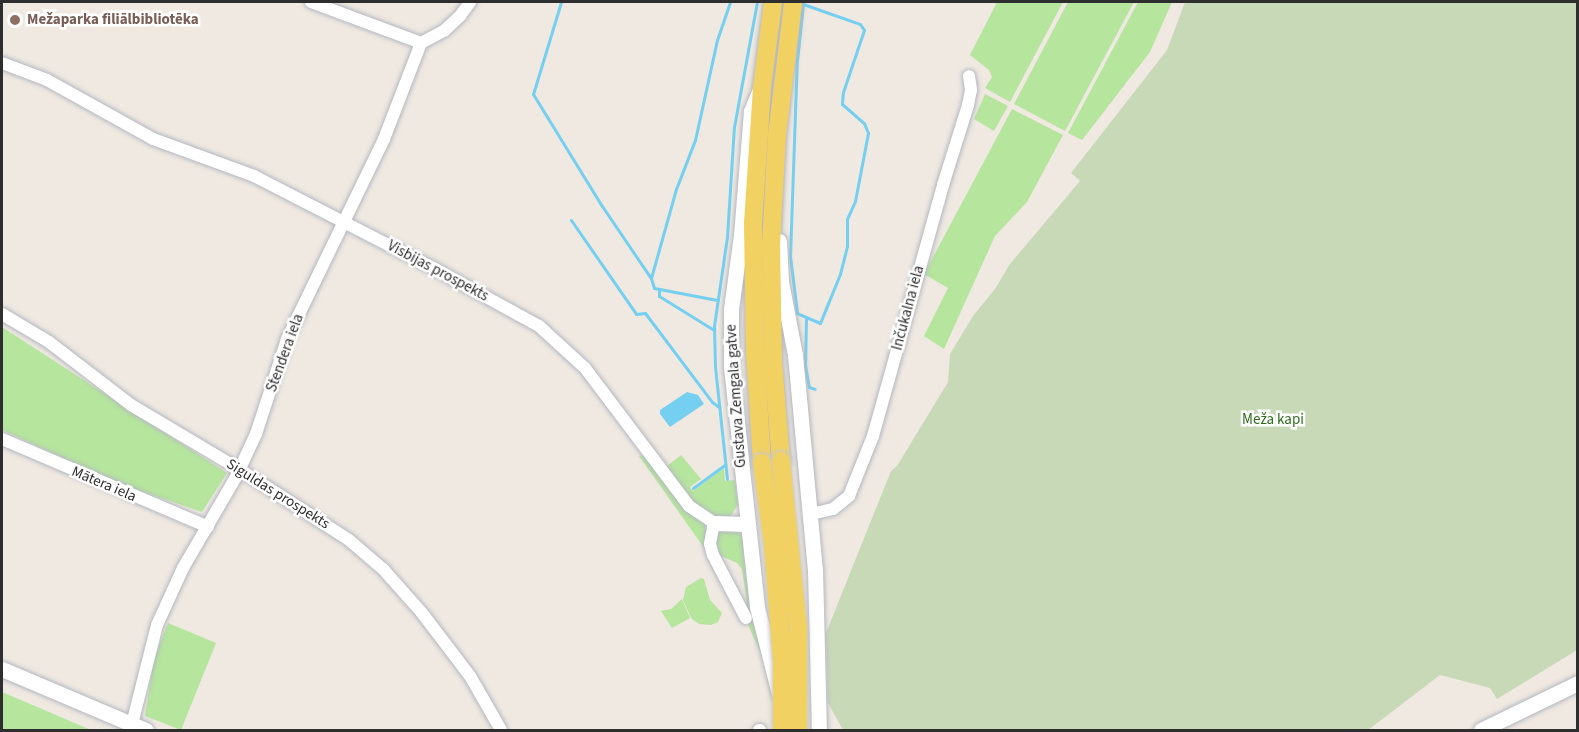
<!DOCTYPE html>
<meta charset="utf-8">
<style>
body{margin:0}
#map{position:relative;width:1579px;height:732px;overflow:hidden;background:#efe9e1;font-family:"Source Sans 3",sans-serif}
div>[style]{position:absolute}
.green>*{inset:0;background:#b6e59e}
.cemetery>*{inset:0;background:#c8d9b8}
.water>*{inset:0;background:#75cff0}
.stream>*{height:3px;margin:-1.5px;padding:0 1.5px;transform-origin:1.5px;border-radius:1.5px;background:#75cff0}
.roads{filter:drop-shadow(0 0 2px #b4b7c1) drop-shadow(0 0 2px #b4b7c1)}
.minor>*{height:12px;margin:-6px;padding:0 6px;transform-origin:6px;border-radius:6px;background:#fff}
.tertiary>*{height:15px;margin:-7.5px;padding:0 7.5px;transform-origin:7.5px;border-radius:7.5px;background:#fff}
.primary>*{height:18px;margin:-9px;padding:0 9px;transform-origin:9px;border-radius:9px;background:#f2d163}
.bridges{filter:drop-shadow(0 0 2px #c9c9c9) drop-shadow(0 0 2px #c9c9c9)}
.primary-bridge>*{height:18px;margin:-9px;padding:0 9px;transform-origin:9px;border-radius:9px;background:#f2d163}
.dots>*{width:16px;height:16px;translate:-50% -50%;box-sizing:border-box;border:3px solid #fff;border-radius:50%}
span{translate:-50% -50%;white-space:nowrap;text-align:center;line-height:1.15;-webkit-text-stroke:5px #fff;paint-order:stroke}
.education-label{font-size:15px;color:#785e54;font-weight:700}
.left{translate:0 -50%;text-align:left}
.street-label{font-size:15px;color:#2e2e2e}
.park-label{font-size:15px;color:#2c6e1b}
.frame{position:absolute;inset:0;border:3px solid #2e2e2e;pointer-events:none}
</style>
<div id="map">
<div class="green">
<div style="clip-path:polygon(997px 2px,1063px 2px,1010px 102px,985px 88px,992px 77px,989px 70px,970px 55px)"></div>
<div style="clip-path:polygon(1068px 2px,1134px 2px,1065px 131px,1014px 104px)"></div>
<div style="clip-path:polygon(1138px 2px,1172px 2px,1150px 52px,1082px 140px,1068px 133px)"></div>
<div style="clip-path:polygon(985px 94px,1008px 106px,994px 131px,974px 119px)"></div>
<div style="clip-path:polygon(1012px 109px,1063px 135px,1027px 202px,995px 236px,944px 349px,924px 336px,948px 288px,924px 274px)"></div>
<div style="clip-path:polygon(2px 327px,227px 473px,202px 512px,126px 486px,2px 430px)"></div>
<div style="clip-path:polygon(644px 455px,704px 522px,707px 531px,707px 552px,639px 456px)"></div>
<div style="clip-path:polygon(681px 455px,701px 479px,690px 487px,693px 491px,724px 468px,725px 481px,735px 480px,738px 504px,731px 516px,718px 518px,702px 510px,690px 498px,666px 467px)"></div>
<div style="clip-path:polygon(734px 530px,742px 536px,763px 658px,748px 625px,749px 615px,742px 569px,737px 563px,719px 555px,714px 537px,719px 531px)"></div>
<div style="clip-path:polygon(701px 578px,704px 579px,710px 600px,722px 613px,718px 622px,711px 625px,699px 624px,691px 618px,683px 600px,686px 587px)"></div>
<div style="clip-path:polygon(682px 599px,690px 618px,672px 628px,661px 611px,671px 609px)"></div>
<div style="clip-path:polygon(168px 623px,216px 643px,181px 730px,145px 716px,154px 659px)"></div>
<div style="clip-path:polygon(2px 692px,91px 730px,2px 730px)"></div>
</div>
<div class="cemetery">
<div style="clip-path:polygon(1185px 2px,1577px 2px,1577px 650px,1497px 699px,1490px 688px,1440px 675px,1368px 730px,843px 730px,828px 703px,826px 633px,891px 471px,897px 466px,948px 382px,950px 354px,973px 316px,995px 289px,1010px 264px,1080px 181px,1071px 173px,1167px 50px)"></div>
</div>
<div class="water">
<div style="clip-path:polygon(687px 392px,698px 395px,704px 404px,670px 427px,660px 414px,660px 410px)"></div>
</div>
<div class="stream">
<div style="left:561px;top:2px;width:96px;rotate:106.9deg"></div>
<div style="left:533px;top:94px;width:132px;rotate:58.4deg"></div>
<div style="left:602px;top:206px;width:86px;rotate:55.9deg"></div>
<div style="left:803px;top:4px;width:60px;rotate:19.3deg"></div>
<div style="left:860px;top:24px;width:7px;rotate:56deg"></div>
<div style="left:864px;top:30px;width:65px;rotate:108.7deg"></div>
<div style="left:843px;top:92px;width:12px;rotate:95deg"></div>
<div style="left:842px;top:104px;width:29px;rotate:41deg"></div>
<div style="left:864px;top:123px;width:11px;rotate:68deg"></div>
<div style="left:868px;top:133px;width:69px;rotate:100.8deg"></div>
<div style="left:855px;top:201px;width:20px;rotate:114deg"></div>
<div style="left:847px;top:219px;width:27px;rotate:90deg"></div>
<div style="left:847px;top:246px;width:29px;rotate:104deg"></div>
<div style="left:840px;top:274px;width:53px;rotate:112.2deg"></div>
<div style="left:820px;top:323px;width:25px;rotate:-157deg"></div>
<div style="left:797px;top:313px;width:57px;rotate:-97deg"></div>
<div style="left:790px;top:256px;width:196px;rotate:-88deg"></div>
<div style="left:797px;top:60px;width:56px;rotate:-83.9deg"></div>
<div style="left:803px;top:4px;width:2px;rotate:-90deg"></div>
<div style="left:571px;top:220px;width:114px;rotate:55.3deg"></div>
<div style="left:636px;top:314px;width:9px;rotate:-6deg"></div>
<div style="left:645px;top:313px;width:111px;rotate:53deg"></div>
<div style="left:712px;top:402px;width:9px;rotate:36deg"></div>
<div style="left:659px;top:289px;width:7px;rotate:90deg"></div>
<div style="left:659px;top:296px;width:65px;rotate:31.7deg"></div>
<div style="left:717px;top:300px;width:64px;rotate:-169.2deg"></div>
<div style="left:654px;top:288px;width:10px;rotate:-107deg"></div>
<div style="left:651px;top:278px;width:92px;rotate:-74.3deg"></div>
<div style="left:676px;top:189px;width:53px;rotate:-68.8deg"></div>
<div style="left:695px;top:140px;width:102px;rotate:-77.6deg"></div>
<div style="left:717px;top:40px;width:40px;rotate:-71.1deg"></div>
<div style="left:806px;top:318px;width:47px;rotate:91.2deg"></div>
<div style="left:805px;top:365px;width:22px;rotate:80deg"></div>
<div style="left:809px;top:387px;width:6px;rotate:18deg"></div>
<div style="left:727px;top:479px;width:113px;rotate:-96.1deg"></div>
<div style="left:715px;top:367px;width:41px;rotate:-91.4deg"></div>
<div style="left:714px;top:326px;width:90px;rotate:-81.7deg"></div>
<div style="left:727px;top:237px;width:110px;rotate:-86.4deg"></div>
<div style="left:734px;top:127px;width:127px;rotate:-79.6deg"></div>
<div style="left:693px;top:488px;width:39px;rotate:-36deg"></div>
</div>
<div class="roads">
<div class="minor">
<div style="left:311px;top:2px;width:117px;rotate:20.4deg"></div>
<div style="left:2px;top:63px;width:48px;rotate:20.7deg"></div>
<div style="left:47px;top:80px;width:121px;rotate:29.1deg"></div>
<div style="left:153px;top:139px;width:108px;rotate:20.1deg"></div>
<div style="left:254px;top:176px;width:203px;rotate:27.2deg"></div>
<div style="left:435px;top:269px;width:119px;rotate:28.7deg"></div>
<div style="left:539px;top:326px;width:62px;rotate:42.4deg"></div>
<div style="left:585px;top:368px;width:173px;rotate:53deg"></div>
<div style="left:689px;top:506px;width:30px;rotate:34deg"></div>
<div style="left:714px;top:523px;width:21px;rotate:101deg"></div>
<div style="left:710px;top:544px;width:11px;rotate:75deg"></div>
<div style="left:713px;top:555px;width:71px;rotate:62.4deg"></div>
<div style="left:2px;top:314px;width:55px;rotate:30.8deg"></div>
<div style="left:49px;top:342px;width:103px;rotate:37.5deg"></div>
<div style="left:131px;top:405px;width:126px;rotate:30.7deg"></div>
<div style="left:239px;top:469px;width:131px;rotate:32.8deg"></div>
<div style="left:349px;top:540px;width:45px;rotate:40.5deg"></div>
<div style="left:383px;top:569px;width:59px;rotate:48.4deg"></div>
<div style="left:422px;top:613px;width:79px;rotate:52.7deg"></div>
<div style="left:470px;top:676px;width:62px;rotate:60.1deg"></div>
<div style="left:2px;top:439px;width:224px;rotate:23.1deg"></div>
<div style="left:811px;top:514px;width:23px;rotate:-13deg"></div>
<div style="left:833px;top:509px;width:21px;rotate:-39deg"></div>
<div style="left:849px;top:496px;width:65px;rotate:-68.2deg"></div>
<div style="left:873px;top:436px;width:261px;rotate:-74.4deg"></div>
<div style="left:943px;top:185px;width:84px;rotate:-72.6deg"></div>
<div style="left:968px;top:105px;width:15px;rotate:-79deg"></div>
<div style="left:971px;top:90px;width:14px;rotate:-98deg"></div>
<div style="left:132px;top:724px;width:102px;rotate:-75.8deg"></div>
<div style="left:157px;top:625px;width:63px;rotate:-65.5deg"></div>
<div style="left:183px;top:568px;width:105px;rotate:-59.8deg"></div>
<div style="left:236px;top:477px;width:47px;rotate:-65.1deg"></div>
<div style="left:256px;top:434px;width:100px;rotate:-71.9deg"></div>
<div style="left:287px;top:339px;width:222px;rotate:-64.1deg"></div>
<div style="left:384px;top:139px;width:103px;rotate:-68.9deg"></div>
<div style="left:421px;top:43px;width:27px;rotate:-28deg"></div>
<div style="left:445px;top:30px;width:21px;rotate:-43deg"></div>
<div style="left:460px;top:16px;width:17px;rotate:-54deg"></div>
<div style="left:759px;top:730px;width:1px"></div>
</div>
<div class="tertiary">
<div style="left:759px;top:92px;width:21px;rotate:113deg"></div>
<div style="left:751px;top:111px;width:124px;rotate:94.6deg"></div>
<div style="left:741px;top:235px;width:75px;rotate:97.7deg"></div>
<div style="left:731px;top:309px;width:58px;rotate:90deg"></div>
<div style="left:731px;top:367px;width:241px;rotate:83.8deg"></div>
<div style="left:757px;top:607px;width:90px;rotate:75.8deg"></div>
<div style="left:779px;top:241px;width:41px;rotate:87.2deg"></div>
<div style="left:781px;top:282px;width:74px;rotate:79.1deg"></div>
<div style="left:795px;top:355px;width:215px;rotate:84.7deg"></div>
<div style="left:815px;top:569px;width:161px;rotate:88.6deg"></div>
<div style="left:714px;top:523px;width:32px;rotate:2deg"></div>
<div style="left:2px;top:669px;width:156px;rotate:23deg"></div>
<div style="left:1481px;top:730px;width:108px;rotate:-25.9deg"></div>
</div>
<div class="primary">
<div style="left:781px;top:461px;width:100px;rotate:-94.6deg"></div>
<div style="left:773px;top:361px;width:116px;rotate:-91deg"></div>
<div style="left:771px;top:245px;width:110px;rotate:-86.9deg"></div>
<div style="left:777px;top:135px;width:134px;rotate:-83.1deg"></div>
<div style="left:762px;top:463px;width:110px;rotate:-93.6deg"></div>
<div style="left:755px;top:353px;width:130px;rotate:-90.9deg"></div>
<div style="left:753px;top:223px;width:136px;rotate:-86.2deg"></div>
<div style="left:762px;top:87px;width:86px;rotate:-82.6deg"></div>
</div>
</div>
<div class="bridges">
<div class="primary-bridge">
<div style="left:781px;top:461px;width:168px;rotate:84.2deg"></div>
<div style="left:798px;top:628px;width:102px;rotate:90deg"></div>
<div style="left:762px;top:463px;width:83px;rotate:82.4deg"></div>
<div style="left:773px;top:545px;width:116px;rotate:85.6deg"></div>
<div style="left:782px;top:661px;width:69px;rotate:90deg"></div>
</div>
</div>
<div class="dots">
<div style="left:15px;top:20px;background:#8d6e63"></div>
</div>
<div class="education-label">
<span class="left" style="left:27px;top:20px">Mežaparka filiālbibliotēka</span>
</div>
<div class="street-label">
<span style="left:438px;top:271px;rotate:28deg">Visbijas prospekts</span>
<span style="left:908px;top:308px;rotate:-75deg">Inčukalna iela</span>
<span style="left:285px;top:353px;rotate:-70deg">Stendera iela</span>
<span style="left:736px;top:396px;rotate:-94deg">Gustava Zemgala gatve</span>
<span style="left:104px;top:484px;rotate:23deg">Mātera iela</span>
<span style="left:278px;top:494px;rotate:32deg">Siguldas prospekts</span>
</div>
<div class="park-label">
<span style="left:1273px;top:420px">Meža kapi</span>
</div>
<div class="frame"></div>
</div>
